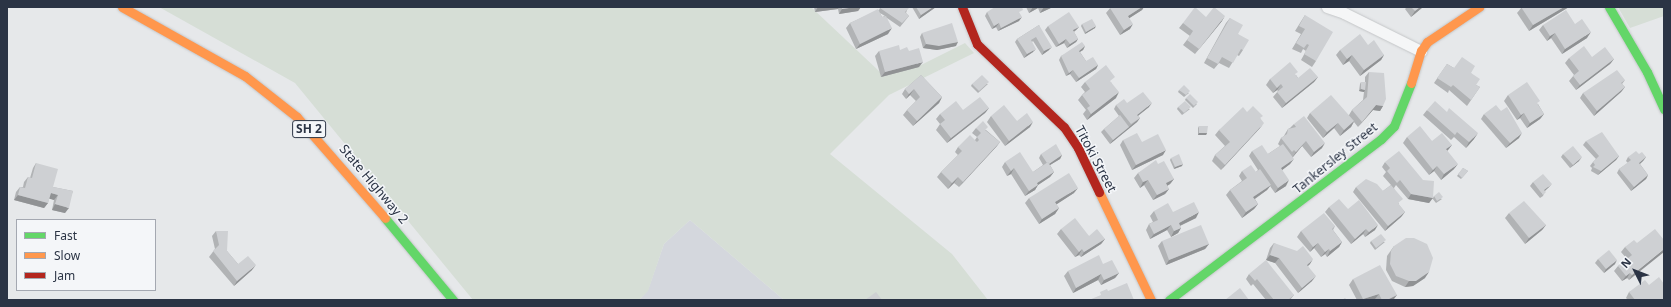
<!DOCTYPE html>
<style>
body{margin:0}
#map{position:relative;width:1671px;height:307px;overflow:hidden;background:#e6e8ea;font-family:"Noto Sans",sans-serif}
div>[style]{position:absolute}
.built>*{inset:0;background:#d4d7dd}
.green>*{inset:0;background:#d6ded6}
.roads{filter:drop-shadow(0 0 1px #c4c6c8) drop-shadow(0 0 1px #c4c6c8)}
.street>*{height:11px;margin:-5.5px;padding:0 5.5px;transform-origin:5.5px;border-radius:5.5px;background:#f5f6f7}
.fast>*{height:9px;margin:-4.5px;padding:0 4.5px;transform-origin:4.5px;border-radius:4.5px;background:#63d668}
.slow>*{height:9px;margin:-4.5px;padding:0 4.5px;transform-origin:4.5px;border-radius:4.5px;background:#ff974d}
.jam>*{height:9px;margin:-4.5px;padding:0 4.5px;transform-origin:4.5px;border-radius:4.5px;background:#b3261e}
.wall>*{inset:0;background:#b1b3b5}
.shaded-wall>*{inset:0;background:#909294}
.building>*{inset:0;background:#ced0d3}
span{translate:-50% -50%;white-space:nowrap;text-align:center;line-height:1.15;-webkit-text-stroke:3px #f4f6f9;paint-order:stroke}
.shield-label span{padding:1px 3px;background:#f4f6f9;border:1px solid;border-radius:3px;-webkit-text-stroke-width:0}
.shield-label{font-size:12px;color:#2b3445;font-weight:700}
.street-label{font-size:13px;color:#2b3445}
.frame{position:absolute;inset:0;border:8px solid #2b3445;pointer-events:none}
.legend{position:absolute;left:16px;top:219px;width:140px;height:72px;box-sizing:border-box;background:#f4f6f9;border:1px solid #a4a8b1;margin:0;padding:5px 7px;list-style:none;font-size:12px;color:#2b3445}
.legend li{display:flex;align-items:center;gap:8px;height:20px}
.legend b{width:20px;border:1px solid #a4a8b1}
.north{position:absolute;left:1615px;top:251px;width:40px;height:40px;-webkit-text-stroke:3px #f4f6f9;paint-order:stroke;rotate:312deg;font-size:11px;font-weight:700;line-height:16px;text-align:center;color:#2b3445}
.north::after{content:'';display:block;margin:auto;width:14px;height:18px;background:#2b3445;clip-path:polygon(50% 0,100% 100%,50% 72%,0 100%)}
</style>
<div id="map">
<div class="built">
<div style="clip-path:polygon(690px 220px,784px 300px,639px 300px,648px 290px,664px 244px)"></div>
</div>
<div class="green">
<div style="clip-path:polygon(159px 7px,811px 7px,880px 72px,919px 66px,965px 43px,974px 53px,889px 95px,830px 154px,952px 254px,988px 300px,784px 300px,690px 220px,664px 244px,648px 291px,639px 300px,473px 300px,295px 83px)"></div>
<div style="clip-path:polygon(1618px 7px,1664px 7px,1664px 16px,1630px 28px)"></div>
</div>
<div class="roads">
<div class="street">
<div style="left:1327px;top:7px;width:18px;rotate:19deg"></div>
<div style="left:1344px;top:13px;width:86px;rotate:26.3deg"></div>
</div>
<div class="fast">
<div style="left:1609px;top:7px;width:75px;rotate:59.7deg"></div>
<div style="left:1647px;top:72px;width:41px;rotate:65.3deg"></div>
<div style="left:385px;top:218px;width:107px;rotate:50.3deg"></div>
<div style="left:1169px;top:300px;width:266px;rotate:-37.2deg"></div>
<div style="left:1381px;top:139px;width:18px;rotate:-45deg"></div>
<div style="left:1394px;top:126px;width:46px;rotate:-68.4deg"></div>
</div>
<div class="slow">
<div style="left:122px;top:7px;width:141px;rotate:29.3deg"></div>
<div style="left:245px;top:76px;width:66px;rotate:38.3deg"></div>
<div style="left:297px;top:117px;width:134px;rotate:48.9deg"></div>
<div style="left:1411px;top:83px;width:34px;rotate:-73deg"></div>
<div style="left:1421px;top:51px;width:11px;rotate:-56deg"></div>
<div style="left:1427px;top:42px;width:63px;rotate:-33.9deg"></div>
<div style="left:1099px;top:192px;width:120px;rotate:64.3deg"></div>
</div>
<div class="jam">
<div style="left:962px;top:7px;width:40px;rotate:68deg"></div>
<div style="left:977px;top:44px;width:120px;rotate:43.7deg"></div>
<div style="left:1064px;top:127px;width:25px;rotate:56deg"></div>
<div style="left:1078px;top:148px;width:49px;rotate:64.5deg"></div>
</div>
</div>
<div class="wall">
<div style="clip-path:polygon(814px 7px,861px 7px,858px 11px,839px 14px,838px 9px,815px 12px)"></div>
<div style="clip-path:polygon(evenodd,879px 7px,908px 7px,906px 13px,909px 16px,900px 27px,887px 18px,888px 34px,856px 49px,846px 28px,850px 23px,879px 10px,880px 8px,879px 7px,880px 13px,885px 16px,882px 17px,880px 13px)"></div>
<div style="clip-path:polygon(912px 7px,936px 7px,919px 19px)"></div>
<div style="clip-path:polygon(1026px 7px,1053px 7px,1040px 13px,1038px 8px,1029px 13px)"></div>
<div style="clip-path:polygon(1111px 7px,1144px 7px,1142px 10px,1129px 18px,1130px 29px,1120px 35px,1106px 13px)"></div>
<div style="clip-path:polygon(1407px 7px,1423px 7px,1411px 17px,1405px 9px)"></div>
<div style="clip-path:polygon(1522px 7px,1569px 7px,1529px 31px,1517px 13px)"></div>
<div style="clip-path:polygon(987px 12px,1020px 14px,1019px 21px,998px 31px,996px 27px,992px 29px,985px 16px)"></div>
<div style="clip-path:polygon(1305px 15px,1316px 61px,1312px 67px,1301px 60px,1306px 51px,1303px 49px,1301px 53px,1292px 49px,1301px 34px,1295px 31px)"></div>
<div style="clip-path:polygon(1230px 18px,1238px 34px,1243px 50px,1239px 56px,1237px 55px,1229px 68px,1219px 63px,1214px 69px,1204px 63px,1226px 23px)"></div>
<div style="clip-path:polygon(1222px 21px,1195px 54px,1183px 45px,1190px 36px,1179px 28px,1183px 23px)"></div>
<div style="clip-path:polygon(1082px 24px,1095px 28px,1085px 34px,1081px 26px)"></div>
<div style="clip-path:polygon(1575px 24px,1587px 38px,1562px 54px,1551px 38px,1547px 41px,1539px 30px,1543px 25px)"></div>
<div style="clip-path:polygon(1039px 25px,1049px 50px,1042px 55px,1033px 41px,1032px 42px,1033px 52px,1024px 58px,1015px 42px,1017px 39px)"></div>
<div style="clip-path:polygon(1048px 26px,1079px 27px,1074px 32px,1078px 39px,1076px 42px,1067px 48px,1064px 43px,1056px 47px,1045px 30px)"></div>
<div style="clip-path:polygon(922px 33px,956px 46px,937px 50px,923px 48px,920px 37px)"></div>
<div style="clip-path:polygon(1368px 45px,1384px 55px,1381px 60px,1360px 76px,1349px 61px,1343px 65px,1336px 55px,1340px 50px)"></div>
<div style="clip-path:polygon(1085px 46px,1083px 50px,1080px 52px,1086px 61px,1098px 65px,1096px 69px,1076px 82px,1070px 74px,1066px 76px,1059px 60px,1061px 56px)"></div>
<div style="clip-path:polygon(900px 50px,909px 51px,919px 67px,881px 77px,875px 56px,879px 51px)"></div>
<div style="clip-path:polygon(1592px 57px,1614px 59px,1610px 64px,1576px 90px,1569px 81px,1574px 75px,1565px 63px,1569px 58px)"></div>
<div style="clip-path:polygon(1447px 64px,1454px 68px,1471px 73px,1476px 85px,1480px 87px,1467px 106px,1449px 90px,1448px 93px,1434px 83px)"></div>
<div style="clip-path:polygon(1369px 72px,1383px 106px,1380px 111px,1373px 110px,1358px 127px,1354px 122px,1351px 127px,1340px 136px,1334px 128px,1323px 138px,1307px 118px,1310px 113px,1349px 115px,1352px 110px,1363px 100px,1364px 92px,1359px 91px,1360px 84px,1361px 82px,1365px 82px,1365px 77px)"></div>
<div style="clip-path:polygon(921px 75px,942px 97px,939px 103px,913px 126px,903px 115px,907px 110px,916px 101px,910px 95px,906px 99px,902px 94px,905px 89px)"></div>
<div style="clip-path:polygon(1296px 75px,1298px 78px,1318px 77px,1314px 82px,1282px 108px,1273px 97px,1278px 91px,1277px 90px,1273px 93px,1266px 85px,1270px 79px)"></div>
<div style="clip-path:polygon(1625px 80px,1622px 84px,1625px 87px,1621px 92px,1594px 116px,1580px 98px,1583px 93px)"></div>
<div style="clip-path:polygon(1085px 82px,1111px 82px,1116px 98px,1087px 120px,1083px 114px,1086px 110px,1078px 100px,1082px 95px,1085px 92px,1081px 87px)"></div>
<div style="clip-path:polygon(972px 84px,988px 84px,978px 93px,971px 86px)"></div>
<div style="clip-path:polygon(1179px 90px,1189px 93px,1184px 97px,1178px 92px)"></div>
<div style="clip-path:polygon(1508px 95px,1538px 104px,1544px 114px,1540px 119px,1527px 128px,1520px 118px,1517px 120px,1504px 101px)"></div>
<div style="clip-path:polygon(1186px 98px,1197px 104px,1193px 108px,1185px 100px)"></div>
<div style="clip-path:polygon(1127px 103px,1149px 107px,1138px 116px,1140px 118px,1137px 122px,1110px 144px,1101px 132px,1104px 129px,1119px 116px,1114px 109px,1116px 105px)"></div>
<div style="clip-path:polygon(1178px 107px,1190px 109px,1182px 115px,1177px 109px)"></div>
<div style="clip-path:polygon(989px 108px,985px 113px,947px 143px,936px 130px,940px 124px,936px 119px,940px 114px,963px 110px)"></div>
<div style="clip-path:polygon(1427px 110px,1474px 139px,1466px 148px,1454px 137px,1451px 140px,1423px 115px)"></div>
<div style="clip-path:polygon(1247px 112px,1261px 119px,1260px 128px,1221px 170px,1212px 161px,1215px 155px,1225px 146px,1215px 135px,1219px 130px)"></div>
<div style="clip-path:polygon(1484px 114px,1519px 138px,1506px 148px,1481px 119px)"></div>
<div style="clip-path:polygon(991px 116px,1017px 121px,1030px 127px,1005px 146px,987px 122px)"></div>
<div style="clip-path:polygon(1294px 124px,1322px 148px,1311px 157px,1302px 146px,1293px 157px,1290px 164px,1282px 170px,1286px 186px,1275px 193px,1270px 186px,1267px 190px,1255px 199px,1258px 204px,1254px 209px,1242px 218px,1226px 195px,1230px 190px,1242px 181px,1239px 176px,1242px 171px,1256px 172px,1258px 170px,1249px 156px,1252px 151px,1268px 154px,1280px 146px,1278px 144px,1281px 138px,1284px 136px,1285px 134px,1288px 129px,1290px 128px)"></div>
<div style="clip-path:polygon(1199px 126px,1207px 133px,1206px 135px,1198px 135px,1198px 128px)"></div>
<div style="clip-path:polygon(976px 128px,986px 130px,1000px 142px,996px 147px,959px 187px,954px 183px,948px 189px,937px 177px,941px 172px,958px 155px,955px 152px,958px 147px,975px 140px,977px 137px,972px 133px)"></div>
<div style="clip-path:polygon(1407px 137px,1432px 141px,1452px 145px,1447px 151px,1454px 169px,1441px 180px,1434px 171px,1429px 175px,1403px 143px)"></div>
<div style="clip-path:polygon(1123px 140px,1142px 142px,1163px 155px,1132px 170px,1120px 145px)"></div>
<div style="clip-path:polygon(1586px 141px,1619px 156px,1616px 160px,1598px 175px,1591px 171px,1592px 168px,1590px 166px,1593px 162px,1596px 159px,1583px 145px)"></div>
<div style="clip-path:polygon(1041px 154px,1062px 155px,1060px 159px,1050px 165px,1054px 172px,1050px 177px,1038px 185px,1035px 190px,1025px 196px,1011px 174px,1007px 176px,1002px 167px,1005px 162px,1033px 172px,1043px 165px,1039px 158px)"></div>
<div style="clip-path:polygon(1563px 154px,1579px 161px,1570px 168px,1561px 157px)"></div>
<div style="clip-path:polygon(1639px 154px,1646px 157px,1643px 161px,1640px 164px,1648px 175px,1646px 179px,1631px 191px,1617px 173px,1619px 169px,1628px 163px,1626px 161px,1628px 157px)"></div>
<div style="clip-path:polygon(1171px 158px,1182px 166px,1174px 169px,1170px 160px)"></div>
<div style="clip-path:polygon(1385px 162px,1433px 198px,1434px 196px,1442px 199px,1436px 203px,1432px 198px,1429px 203px,1408px 199px,1396px 185px,1394px 188px,1399px 205px,1405px 212px,1401px 217px,1385px 231px,1353px 192px,1356px 187px,1383px 191px,1391px 185px,1383px 176px,1386px 172px,1382px 167px)"></div>
<div style="clip-path:polygon(36px 163px,53px 187px,73px 191px,65px 213px,52px 210px,54px 200px,49px 198px,48px 203px,44px 208px,14px 200px,16px 192px,20px 187px,23px 187px,24px 182px,28px 177px,30px 178px,33px 168px)"></div>
<div style="clip-path:polygon(1158px 164px,1174px 179px,1170px 184px,1167px 186px,1169px 189px,1165px 194px,1153px 200px,1144px 185px,1140px 188px,1134px 178px,1138px 173px)"></div>
<div style="clip-path:polygon(1463px 168px,1468px 171px,1461px 179px,1457px 176px)"></div>
<div style="clip-path:polygon(1533px 182px,1549px 187px,1545px 191px,1543px 196px,1540px 198px,1530px 186px)"></div>
<div style="clip-path:polygon(1074px 193px,1056px 204px,1059px 208px,1055px 214px,1039px 224px,1025px 203px,1029px 198px)"></div>
<div style="clip-path:polygon(1329px 207px,1348px 209px,1375px 230px,1365px 237px,1363px 234px,1351px 244px,1325px 212px)"></div>
<div style="clip-path:polygon(1154px 211px,1196px 218px,1180px 226px,1181px 228px,1178px 233px,1171px 237px,1167px 230px,1150px 239px,1146px 230px,1149px 224px,1153px 222px,1150px 216px)"></div>
<div style="clip-path:polygon(1509px 213px,1546px 225px,1542px 230px,1525px 244px,1505px 218px)"></div>
<div style="clip-path:polygon(1335px 226px,1333px 230px,1342px 242px,1339px 247px,1327px 257px,1325px 254px,1321px 257px,1314px 248px,1310px 252px,1297px 237px,1301px 231px)"></div>
<div style="clip-path:polygon(1061px 229px,1089px 236px,1105px 239px,1101px 244px,1081px 257px,1079px 255px,1075px 257px,1057px 234px)"></div>
<div style="clip-path:polygon(216px 231px,227px 251px,238px 264px,252px 270px,234px 286px,209px 257px,215px 249px,212px 236px)"></div>
<div style="clip-path:polygon(1664px 240px,1629px 280px,1627px 278px,1622px 281px,1614px 271px,1618px 266px,1627px 259px,1621px 252px,1625px 247px,1637px 243px)"></div>
<div style="clip-path:polygon(1162px 241px,1209px 244px,1205px 249px,1166px 265px,1158px 246px)"></div>
<div style="clip-path:polygon(1371px 241px,1385px 242px,1375px 250px,1370px 243px)"></div>
<div style="clip-path:polygon(1274px 243px,1310px 264px,1308px 266px,1312px 281px,1298px 293px,1275px 263px,1266px 260px,1270px 248px)"></div>
<div style="clip-path:polygon(1394px 246px,1425px 278px,1413px 286px,1405px 287px,1392px 281px,1386px 270px,1387px 256px)"></div>
<div style="clip-path:polygon(1598px 259px,1615px 264px,1604px 273px,1595px 263px)"></div>
<div style="clip-path:polygon(1103px 264px,1119px 273px,1115px 278px,1101px 285px,1098px 280px,1073px 293px,1064px 276px,1068px 271px)"></div>
<div style="clip-path:polygon(1249px 274px,1294px 295px,1290px 300px,1266px 300px,1253px 284px,1251px 286px,1246px 279px)"></div>
<div style="clip-path:polygon(1353px 279px,1397px 295px,1393px 300px,1375px 300px,1375px 299px,1373px 300px,1357px 300px,1349px 285px)"></div>
<div style="clip-path:polygon(1649px 285px,1664px 300px,1628px 300px,1626px 298px,1629px 292px)"></div>
</div>
<div class="shaded-wall">
<div style="clip-path:polygon(818px 7px,839px 7px,838px 9px,815px 12px)"></div>
<div style="clip-path:polygon(856px 7px,861px 7px,858px 11px,839px 14px,842px 9px)"></div>
<div style="clip-path:polygon(933px 7px,936px 7px,919px 19px,921px 15px)"></div>
<div style="clip-path:polygon(1033px 7px,1039px 7px,1038px 8px,1029px 13px)"></div>
<div style="clip-path:polygon(1044px 7px,1053px 7px,1040px 13px)"></div>
<div style="clip-path:polygon(1142px 7px,1144px 7px,1142px 10px,1125px 21px,1128px 16px)"></div>
<div style="clip-path:polygon(1420px 7px,1423px 7px,1411px 17px,1415px 11px)"></div>
<div style="clip-path:polygon(1564px 7px,1569px 7px,1529px 31px,1533px 25px)"></div>
<div style="clip-path:polygon(1225px 16px,1222px 21px,1195px 54px,1199px 49px)"></div>
<div style="clip-path:polygon(1022px 17px,1019px 21px,998px 31px,1001px 28px)"></div>
<div style="clip-path:polygon(999px 23px,996px 27px,992px 29px,994px 26px)"></div>
<div style="clip-path:polygon(1133px 24px,1130px 29px,1120px 35px,1124px 30px)"></div>
<div style="clip-path:polygon(1096px 26px,1095px 28px,1085px 34px,1086px 32px)"></div>
<div style="clip-path:polygon(1079px 27px,1076px 30px,1070px 34px,1073px 30px)"></div>
<div style="clip-path:polygon(892px 28px,888px 34px,856px 49px,860px 44px)"></div>
<div style="clip-path:polygon(1591px 32px,1587px 38px,1562px 54px,1565px 49px)"></div>
<div style="clip-path:polygon(1555px 33px,1551px 38px,1547px 41px,1550px 36px)"></div>
<div style="clip-path:polygon(1066px 39px,1064px 43px,1056px 47px,1059px 44px)"></div>
<div style="clip-path:polygon(1078px 39px,1076px 42px,1067px 48px,1070px 44px)"></div>
<div style="clip-path:polygon(958px 42px,956px 46px,937px 50px,923px 48px,926px 44px)"></div>
<div style="clip-path:polygon(1085px 46px,1083px 50px,1076px 54px,1079px 51px)"></div>
<div style="clip-path:polygon(1052px 47px,1049px 50px,1042px 55px,1044px 51px)"></div>
<div style="clip-path:polygon(1036px 49px,1033px 52px,1024px 58px,1027px 54px)"></div>
<div style="clip-path:polygon(1352px 55px,1349px 61px,1343px 65px,1347px 59px)"></div>
<div style="clip-path:polygon(1384px 55px,1381px 60px,1360px 76px,1364px 70px)"></div>
<div style="clip-path:polygon(1614px 59px,1610px 64px,1576px 90px,1580px 85px)"></div>
<div style="clip-path:polygon(923px 62px,919px 67px,881px 77px,885px 72px)"></div>
<div style="clip-path:polygon(1098px 65px,1096px 69px,1076px 82px,1079px 78px)"></div>
<div style="clip-path:polygon(1073px 70px,1070px 74px,1066px 76px,1069px 73px)"></div>
<div style="clip-path:polygon(1318px 77px,1314px 82px,1282px 108px,1286px 103px)"></div>
<div style="clip-path:polygon(1281px 84px,1277px 90px,1273px 93px,1277px 88px)"></div>
<div style="clip-path:polygon(1625px 87px,1621px 92px,1594px 116px,1597px 111px)"></div>
<div style="clip-path:polygon(914px 89px,910px 95px,906px 99px,909px 94px)"></div>
<div style="clip-path:polygon(1361px 89px,1365px 90px,1364px 92px,1359px 91px)"></div>
<div style="clip-path:polygon(1119px 92px,1116px 98px,1087px 120px,1091px 114px)"></div>
<div style="clip-path:polygon(942px 97px,939px 103px,913px 126px,917px 121px)"></div>
<div style="clip-path:polygon(1152px 103px,1149px 107px,1135px 118px,1137px 115px)"></div>
<div style="clip-path:polygon(1376px 105px,1383px 106px,1380px 111px,1373px 110px,1358px 127px)"></div>
<div style="clip-path:polygon(989px 108px,985px 113px,947px 143px,951px 138px)"></div>
<div style="clip-path:polygon(1524px 113px,1520px 118px,1517px 120px,1521px 115px)"></div>
<div style="clip-path:polygon(1544px 114px,1540px 119px,1527px 128px,1530px 123px)"></div>
<div style="clip-path:polygon(1140px 118px,1137px 122px,1110px 144px,1113px 140px)"></div>
<div style="clip-path:polygon(1354px 121px,1351px 127px,1340px 136px,1344px 130px)"></div>
<div style="clip-path:polygon(1033px 122px,1030px 127px,1005px 146px,1009px 141px)"></div>
<div style="clip-path:polygon(1264px 123px,1260px 128px,1221px 170px,1225px 165px)"></div>
<div style="clip-path:polygon(1338px 123px,1334px 128px,1323px 138px,1327px 132px)"></div>
<div style="clip-path:polygon(1199px 133px,1207px 133px,1206px 135px,1198px 135px)"></div>
<div style="clip-path:polygon(1478px 133px,1474px 139px,1466px 148px,1469px 142px)"></div>
<div style="clip-path:polygon(1522px 133px,1519px 138px,1506px 148px,1510px 143px)"></div>
<div style="clip-path:polygon(1306px 141px,1302px 146px,1292px 158px,1296px 152px)"></div>
<div style="clip-path:polygon(1000px 142px,996px 147px,959px 187px,963px 182px)"></div>
<div style="clip-path:polygon(1325px 143px,1322px 148px,1311px 157px,1314px 152px)"></div>
<div style="clip-path:polygon(1452px 145px,1448px 150px,1442px 155px,1446px 149px)"></div>
<div style="clip-path:polygon(1166px 150px,1163px 155px,1132px 170px,1136px 165px)"></div>
<div style="clip-path:polygon(1062px 155px,1060px 159px,1045px 168px,1048px 164px)"></div>
<div style="clip-path:polygon(1619px 156px,1616px 160px,1598px 175px,1601px 171px)"></div>
<div style="clip-path:polygon(1582px 157px,1579px 161px,1570px 168px,1573px 165px)"></div>
<div style="clip-path:polygon(1646px 157px,1643px 161px,1636px 167px,1639px 163px)"></div>
<div style="clip-path:polygon(1294px 159px,1290px 164px,1277px 174px,1281px 168px)"></div>
<div style="clip-path:polygon(1183px 164px,1182px 166px,1174px 169px,1175px 167px)"></div>
<div style="clip-path:polygon(1458px 164px,1454px 169px,1441px 180px,1444px 174px)"></div>
<div style="clip-path:polygon(1437px 166px,1434px 171px,1429px 175px,1433px 170px)"></div>
<div style="clip-path:polygon(1014px 168px,1011px 174px,1007px 176px,1011px 171px)"></div>
<div style="clip-path:polygon(1054px 172px,1050px 177px,1038px 185px,1035px 190px,1025px 196px,1029px 191px,1037px 183px)"></div>
<div style="clip-path:polygon(1648px 175px,1646px 179px,1631px 191px,1634px 187px)"></div>
<div style="clip-path:polygon(958px 177px,954px 183px,948px 189px,952px 183px)"></div>
<div style="clip-path:polygon(1174px 179px,1170px 184px,1162px 189px,1166px 183px)"></div>
<div style="clip-path:polygon(1148px 180px,1144px 185px,1140px 188px,1143px 182px)"></div>
<div style="clip-path:polygon(1289px 180px,1286px 186px,1275px 193px,1278px 188px)"></div>
<div style="clip-path:polygon(1552px 184px,1549px 187px,1541px 194px,1544px 190px)"></div>
<div style="clip-path:polygon(1271px 185px,1267px 190px,1250px 202px,1253px 197px)"></div>
<div style="clip-path:polygon(1078px 188px,1074px 193px,1051px 208px,1055px 202px)"></div>
<div style="clip-path:polygon(1169px 189px,1165px 194px,1153px 200px,1157px 195px)"></div>
<div style="clip-path:polygon(51px 193px,58px 195px,54px 200px,47px 198px)"></div>
<div style="clip-path:polygon(1411px 194px,1433px 198px,1429px 203px,1408px 199px)"></div>
<div style="clip-path:polygon(18px 195px,48px 203px,44px 208px,14px 200px)"></div>
<div style="clip-path:polygon(55px 204px,69px 208px,65px 213px,52px 210px)"></div>
<div style="clip-path:polygon(1258px 204px,1254px 209px,1242px 218px,1246px 212px)"></div>
<div style="clip-path:polygon(1059px 208px,1055px 214px,1039px 224px,1042px 219px)"></div>
<div style="clip-path:polygon(1199px 212px,1196px 218px,1175px 228px,1179px 223px)"></div>
<div style="clip-path:polygon(1405px 212px,1401px 217px,1385px 231px,1388px 226px)"></div>
<div style="clip-path:polygon(1171px 225px,1167px 230px,1150px 239px,1154px 234px)"></div>
<div style="clip-path:polygon(1378px 225px,1375px 230px,1365px 237px,1369px 232px)"></div>
<div style="clip-path:polygon(1546px 225px,1542px 230px,1525px 244px,1529px 238px)"></div>
<div style="clip-path:polygon(1181px 228px,1178px 233px,1171px 237px,1174px 231px)"></div>
<div style="clip-path:polygon(1366px 229px,1363px 234px,1351px 244px,1355px 239px)"></div>
<div style="clip-path:polygon(1105px 239px,1101px 244px,1081px 257px,1084px 252px)"></div>
<div style="clip-path:polygon(1342px 242px,1339px 247px,1327px 257px,1330px 251px)"></div>
<div style="clip-path:polygon(1318px 243px,1314px 248px,1310px 252px,1313px 247px)"></div>
<div style="clip-path:polygon(1209px 244px,1205px 249px,1166px 265px,1169px 260px)"></div>
<div style="clip-path:polygon(1082px 249px,1079px 255px,1075px 257px,1079px 252px)"></div>
<div style="clip-path:polygon(1329px 249px,1325px 254px,1321px 257px,1325px 252px)"></div>
<div style="clip-path:polygon(1664px 249px,1664px 252px,1629px 280px,1632px 275px)"></div>
<div style="clip-path:polygon(1270px 255px,1279px 258px,1275px 263px,1266px 260px)"></div>
<div style="clip-path:polygon(1313px 259px,1310px 264px,1303px 270px,1307px 265px)"></div>
<div style="clip-path:polygon(1617px 260px,1615px 264px,1604px 273px,1606px 269px)"></div>
<div style="clip-path:polygon(256px 265px,252px 270px,234px 286px,237px 281px)"></div>
<div style="clip-path:polygon(1429px 272px,1425px 278px,1413px 286px,1405px 287px,1409px 281px)"></div>
<div style="clip-path:polygon(1119px 273px,1115px 278px,1101px 285px,1104px 280px)"></div>
<div style="clip-path:polygon(1630px 273px,1627px 278px,1622px 281px,1626px 276px)"></div>
<div style="clip-path:polygon(1101px 274px,1098px 280px,1073px 293px,1076px 288px)"></div>
<div style="clip-path:polygon(1316px 276px,1312px 281px,1298px 293px,1302px 288px)"></div>
<div style="clip-path:polygon(1379px 294px,1375px 299px,1373px 300px,1363px 300px,1363px 299px)"></div>
<div style="clip-path:polygon(1397px 295px,1393px 300px,1387px 300px)"></div>
</div>
<div class="building">
<div style="clip-path:polygon(842px 7px,856px 7px,842px 9px)"></div>
<div style="clip-path:polygon(881px 7px,908px 7px,909px 8px,905px 12px,909px 16px,902px 23px,880px 8px)"></div>
<div style="clip-path:polygon(916px 7px,933px 7px,921px 15px)"></div>
<div style="clip-path:polygon(995px 7px,1022px 7px,1023px 10px,1019px 12px,1022px 17px,1001px 28px,999px 23px,994px 26px,987px 12px)"></div>
<div style="clip-path:polygon(1111px 7px,1142px 7px,1128px 16px,1133px 24px,1124px 30px,1110px 8px)"></div>
<div style="clip-path:polygon(1195px 7px,1206px 17px,1214px 7px,1225px 16px,1199px 49px,1187px 40px,1193px 31px,1183px 23px)"></div>
<div style="clip-path:polygon(1411px 7px,1420px 7px,1415px 11px)"></div>
<div style="clip-path:polygon(1521px 7px,1564px 7px,1533px 25px)"></div>
<div style="clip-path:polygon(878px 9px,882px 17px,886px 16px,892px 28px,860px 44px,850px 23px)"></div>
<div style="clip-path:polygon(1566px 10px,1575px 24px,1582px 19px,1591px 32px,1565px 49px,1555px 33px,1550px 36px,1543px 25px)"></div>
<div style="clip-path:polygon(1069px 12px,1079px 27px,1073px 30px,1078px 39px,1070px 44px,1066px 39px,1059px 44px,1048px 26px)"></div>
<div style="clip-path:polygon(1305px 15px,1333px 32px,1316px 61px,1304px 54px,1309px 45px,1307px 44px,1304px 48px,1296px 43px,1305px 29px,1299px 26px)"></div>
<div style="clip-path:polygon(1230px 18px,1243px 25px,1238px 34px,1249px 40px,1243px 50px,1241px 49px,1233px 63px,1222px 57px,1218px 64px,1207px 58px)"></div>
<div style="clip-path:polygon(1092px 19px,1096px 26px,1086px 32px,1082px 24px)"></div>
<div style="clip-path:polygon(952px 23px,958px 42px,939px 46px,926px 44px,922px 33px)"></div>
<div style="clip-path:polygon(1039px 25px,1052px 47px,1044px 51px,1036px 37px,1031px 40px,1036px 49px,1027px 54px,1017px 39px)"></div>
<div style="clip-path:polygon(1360px 34px,1368px 45px,1374px 40px,1384px 55px,1364px 70px,1352px 55px,1347px 59px,1340px 50px)"></div>
<div style="clip-path:polygon(1082px 42px,1085px 46px,1079px 51px,1086px 61px,1093px 57px,1098px 65px,1079px 78px,1073px 70px,1069px 73px,1061px 56px)"></div>
<div style="clip-path:polygon(899px 45px,900px 50px,907px 47px,909px 51px,919px 48px,923px 62px,885px 72px,879px 51px)"></div>
<div style="clip-path:polygon(1584px 46px,1592px 57px,1605px 47px,1614px 59px,1580px 85px,1573px 76px,1579px 71px,1569px 58px)"></div>
<div style="clip-path:polygon(1462px 57px,1475px 66px,1471px 73px,1480px 79px,1476px 85px,1480px 87px,1471px 100px,1453px 85px,1451px 87px,1437px 78px,1447px 64px,1454px 68px)"></div>
<div style="clip-path:polygon(1290px 62px,1298px 72px,1295px 74px,1298px 78px,1310px 68px,1318px 77px,1286px 103px,1277px 92px,1283px 87px,1281px 84px,1277px 88px,1270px 79px)"></div>
<div style="clip-path:polygon(1106px 65px,1115px 77px,1110px 81px,1119px 92px,1091px 114px,1087px 108px,1090px 106px,1082px 95px,1090px 89px,1085px 82px)"></div>
<div style="clip-path:polygon(1617px 70px,1625px 80px,1621px 83px,1625px 87px,1597px 111px,1583px 93px)"></div>
<div style="clip-path:polygon(1369px 72px,1384px 73px,1386px 99px,1383px 106px,1376px 105px,1362px 122px,1352px 110px,1367px 97px)"></div>
<div style="clip-path:polygon(921px 75px,942px 97px,917px 121px,907px 110px,920px 97px,914px 89px,909px 94px,905px 89px)"></div>
<div style="clip-path:polygon(982px 75px,989px 82px,979px 91px,972px 84px)"></div>
<div style="clip-path:polygon(1361px 82px,1366px 82px,1365px 90px,1361px 89px)"></div>
<div style="clip-path:polygon(1527px 82px,1540px 101px,1537px 103px,1544px 114px,1530px 123px,1524px 113px,1521px 115px,1508px 95px)"></div>
<div style="clip-path:polygon(1184px 85px,1190px 91px,1186px 95px,1179px 90px)"></div>
<div style="clip-path:polygon(1143px 92px,1152px 103px,1137px 115px,1140px 118px,1131px 124px,1116px 105px,1124px 99px,1127px 103px)"></div>
<div style="clip-path:polygon(1190px 94px,1198px 102px,1194px 106px,1186px 98px)"></div>
<div style="clip-path:polygon(1331px 95px,1354px 121px,1344px 130px,1338px 123px,1327px 132px,1310px 113px)"></div>
<div style="clip-path:polygon(980px 97px,989px 108px,951px 138px,940px 124px,945px 120px,940px 114px,956px 101px,963px 110px)"></div>
<div style="clip-path:polygon(1185px 101px,1191px 107px,1184px 113px,1178px 107px)"></div>
<div style="clip-path:polygon(1435px 101px,1447px 112px,1449px 108px,1478px 133px,1469px 142px,1457px 132px,1455px 135px,1427px 110px)"></div>
<div style="clip-path:polygon(1004px 105px,1017px 121px,1027px 113px,1033px 122px,1009px 141px,991px 116px)"></div>
<div style="clip-path:polygon(1496px 105px,1501px 111px,1507px 107px,1522px 133px,1510px 143px,1484px 114px)"></div>
<div style="clip-path:polygon(1253px 106px,1263px 116px,1260px 118px,1264px 123px,1225px 165px,1215px 155px,1230px 142px,1219px 130px,1243px 107px,1247px 112px)"></div>
<div style="clip-path:polygon(1120px 115px,1129px 127px,1113px 140px,1104px 129px)"></div>
<div style="clip-path:polygon(1304px 116px,1325px 143px,1314px 152px,1306px 141px,1296px 152px,1294px 150px,1292px 152px,1281px 138px,1287px 134px,1288px 129px,1296px 127px,1294px 124px)"></div>
<div style="clip-path:polygon(983px 121px,988px 127px,985px 130px,1000px 142px,963px 182px,958px 177px,952px 183px,941px 172px,962px 151px,958px 147px,970px 135px,977px 142px,979px 140px,977px 137px,981px 133px,976px 128px)"></div>
<div style="clip-path:polygon(1199px 126px,1208px 126px,1207px 133px,1199px 133px)"></div>
<div style="clip-path:polygon(1420px 126px,1432px 141px,1442px 133px,1452px 145px,1446px 149px,1458px 164px,1444px 174px,1437px 166px,1433px 170px,1407px 137px)"></div>
<div style="clip-path:polygon(1602px 132px,1619px 156px,1601px 171px,1593px 167px,1595px 165px,1593px 162px,1599px 156px,1586px 141px)"></div>
<div style="clip-path:polygon(1137px 133px,1142px 142px,1158px 134px,1166px 150px,1136px 165px,1123px 140px)"></div>
<div style="clip-path:polygon(1056px 144px,1062px 155px,1049px 164px,1048px 162px,1047px 163px,1041px 154px)"></div>
<div style="clip-path:polygon(1283px 144px,1294px 159px,1281px 168px,1289px 180px,1278px 188px,1252px 151px,1262px 145px,1268px 154px)"></div>
<div style="clip-path:polygon(1573px 146px,1582px 157px,1573px 165px,1563px 154px)"></div>
<div style="clip-path:polygon(1399px 151px,1423px 180px,1434px 181px,1433px 198px,1411px 194px,1400px 180px,1397px 183px,1387px 171px,1390px 168px,1385px 162px)"></div>
<div style="clip-path:polygon(1636px 151px,1639px 154px,1642px 152px,1646px 157px,1639px 163px,1648px 175px,1634px 187px,1619px 169px,1631px 160px,1628px 157px)"></div>
<div style="clip-path:polygon(1020px 152px,1033px 172px,1048px 162px,1054px 172px,1037px 183px,1038px 185px,1029px 191px,1014px 168px,1011px 171px,1005px 162px)"></div>
<div style="clip-path:polygon(1179px 154px,1183px 164px,1175px 167px,1171px 158px)"></div>
<div style="clip-path:polygon(1156px 160px,1158px 164px,1164px 161px,1174px 179px,1166px 183px,1169px 189px,1157px 195px,1148px 180px,1143px 182px,1138px 173px)"></div>
<div style="clip-path:polygon(36px 163px,58px 169px,53px 187px,73px 191px,69px 208px,55px 204px,58px 195px,51px 193px,48px 203px,18px 195px,20px 187px,25px 188px,28px 177px,32px 178px)"></div>
<div style="clip-path:polygon(1251px 165px,1256px 172px,1260px 169px,1271px 185px,1253px 197px,1258px 204px,1246px 212px,1230px 190px,1247px 178px,1242px 171px)"></div>
<div style="clip-path:polygon(1463px 168px,1468px 171px,1462px 178px,1458px 174px)"></div>
<div style="clip-path:polygon(1069px 173px,1078px 188px,1055px 202px,1059px 208px,1042px 219px,1029px 198px)"></div>
<div style="clip-path:polygon(1543px 174px,1552px 184px,1544px 190px,1546px 192px,1543px 195px,1533px 182px)"></div>
<div style="clip-path:polygon(1366px 179px,1377px 184px,1383px 191px,1391px 185px,1403px 199px,1398px 203px,1405px 212px,1388px 226px,1356px 187px)"></div>
<div style="clip-path:polygon(1439px 192px,1443px 197px,1437px 201px,1434px 196px)"></div>
<div style="clip-path:polygon(1339px 199px,1348px 209px,1359px 200px,1378px 225px,1369px 232px,1366px 229px,1355px 239px,1329px 207px)"></div>
<div style="clip-path:polygon(1524px 201px,1546px 225px,1529px 238px,1509px 213px)"></div>
<div style="clip-path:polygon(1194px 202px,1199px 212px,1179px 223px,1181px 228px,1174px 231px,1171px 225px,1154px 234px,1149px 224px,1158px 220px,1154px 211px,1168px 203px,1173px 212px)"></div>
<div style="clip-path:polygon(1324px 213px,1335px 226px,1332px 229px,1342px 242px,1330px 251px,1329px 249px,1325px 252px,1318px 243px,1313px 247px,1301px 231px)"></div>
<div style="clip-path:polygon(1075px 218px,1089px 236px,1097px 229px,1105px 239px,1084px 252px,1082px 249px,1079px 252px,1061px 229px)"></div>
<div style="clip-path:polygon(1201px 225px,1209px 244px,1169px 260px,1162px 241px)"></div>
<div style="clip-path:polygon(1655px 229px,1664px 240px,1664px 249px,1632px 275px,1630px 273px,1626px 276px,1618px 266px,1632px 255px,1625px 247px,1634px 240px,1637px 243px)"></div>
<div style="clip-path:polygon(216px 231px,228px 231px,227px 251px,238px 264px,248px 256px,256px 265px,237px 281px,213px 251px,219px 245px)"></div>
<div style="clip-path:polygon(1381px 234px,1386px 240px,1376px 248px,1371px 241px)"></div>
<div style="clip-path:polygon(1406px 238px,1414px 238px,1427px 244px,1433px 258px,1429px 272px,1416px 281px,1409px 281px,1396px 276px,1390px 264px,1391px 251px,1394px 246px)"></div>
<div style="clip-path:polygon(1274px 243px,1297px 251px,1303px 246px,1313px 259px,1307px 265px,1316px 276px,1302px 288px,1279px 258px,1270px 255px)"></div>
<div style="clip-path:polygon(1609px 250px,1617px 260px,1606px 269px,1598px 259px)"></div>
<div style="clip-path:polygon(1099px 255px,1103px 264px,1112px 260px,1119px 273px,1104px 280px,1101px 274px,1076px 288px,1068px 271px)"></div>
<div style="clip-path:polygon(1266px 260px,1294px 295px,1288px 300px,1274px 300px,1257px 279px,1255px 281px,1249px 274px)"></div>
<div style="clip-path:polygon(1380px 265px,1397px 295px,1387px 300px,1382px 300px,1379px 294px,1363px 299px,1353px 279px)"></div>
<div style="clip-path:polygon(1659px 277px,1664px 284px,1664px 300px,1635px 300px,1629px 292px,1645px 280px,1649px 285px)"></div>
<div style="clip-path:polygon(1127px 283px,1134px 300px,1089px 300px,1101px 295px,1100px 292px,1107px 289px,1108px 291px)"></div>
<div style="clip-path:polygon(1240px 288px,1249px 300px,1225px 300px)"></div>
<div style="clip-path:polygon(876px 292px,882px 300px,865px 300px)"></div>
<div style="clip-path:polygon(1345px 298px,1347px 300px,1342px 300px)"></div>
</div>
<div class="shield-label">
<span style="left:309px;top:129px">SH 2</span>
</div>
<div class="street-label">
<span style="left:1335px;top:158px;rotate:-39deg">Tankersley Street</span>
<span style="left:1096px;top:159px;rotate:62deg">Titoki Street</span>
<span style="left:374px;top:184px;rotate:50deg">State Highway 2</span>
</div>
<div class="frame"></div>
<ul class="legend">
<li><b style="height:5px;background:#63d668"></b>Fast</li>
<li><b style="height:5px;background:#ff974d"></b>Slow</li>
<li><b style="height:5px;background:#b3261e"></b>Jam</li>
</ul>
<div class="north">N</div>
</div>
